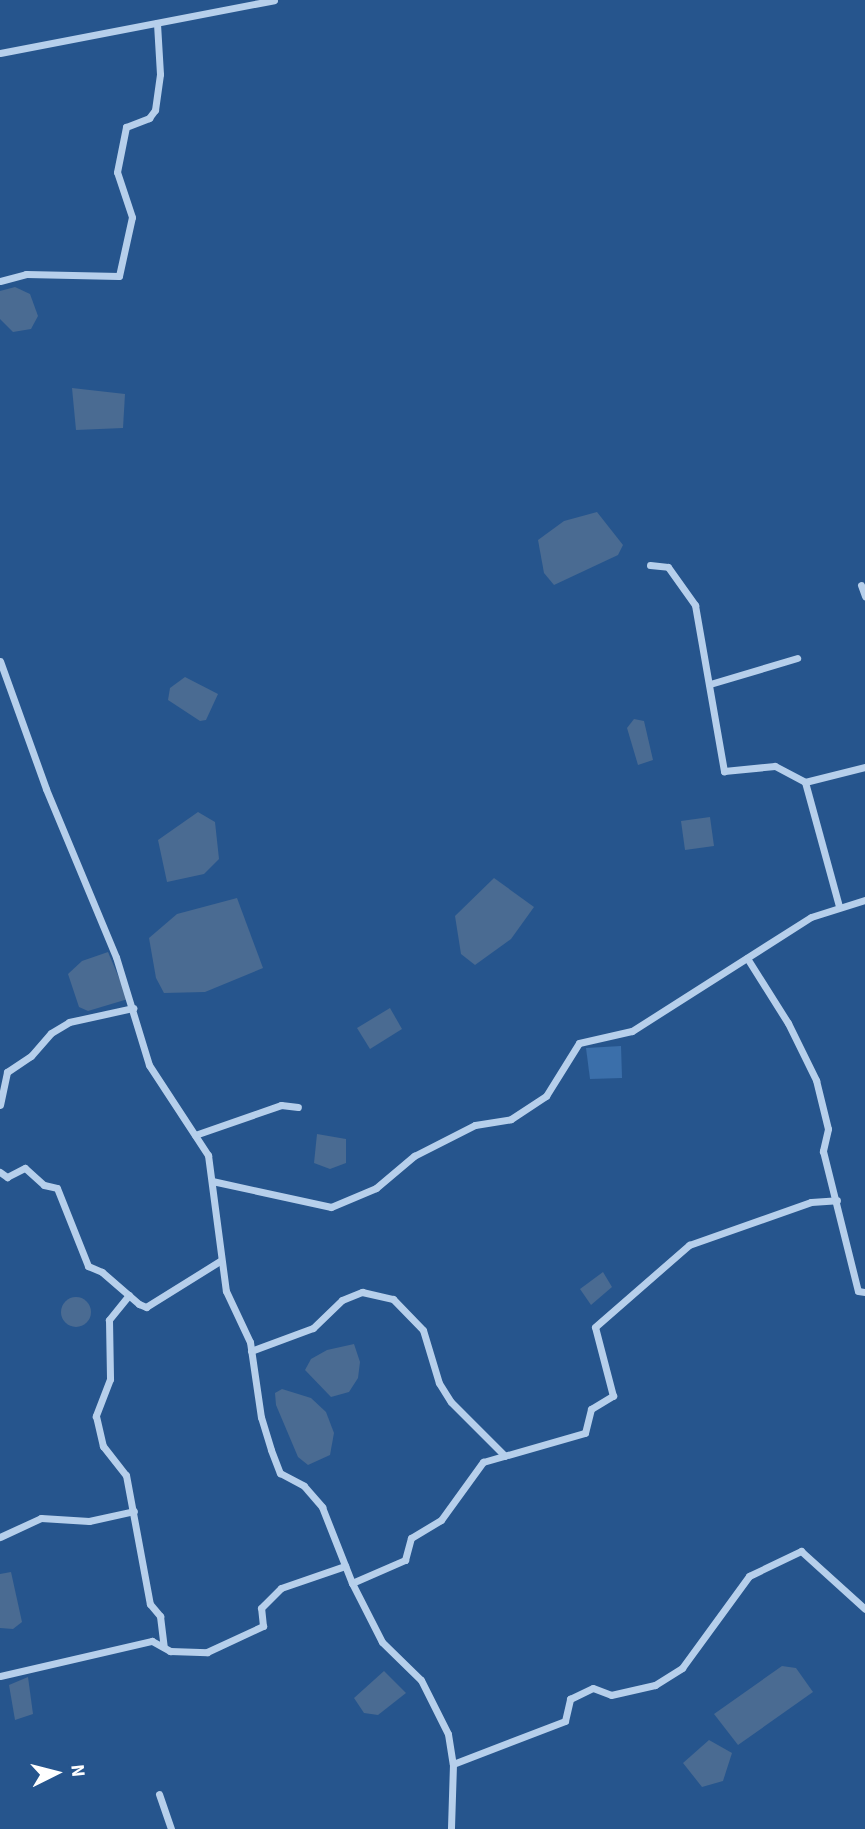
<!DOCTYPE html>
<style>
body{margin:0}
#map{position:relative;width:865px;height:1829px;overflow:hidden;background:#26558d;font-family:"Source Sans 3",sans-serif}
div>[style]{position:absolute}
.green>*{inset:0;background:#3b6faa}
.water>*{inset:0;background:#4a6b92}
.round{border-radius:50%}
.street>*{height:7px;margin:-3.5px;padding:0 3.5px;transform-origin:3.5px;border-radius:3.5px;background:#b6cfeb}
span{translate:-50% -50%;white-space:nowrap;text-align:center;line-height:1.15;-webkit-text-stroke:5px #26558d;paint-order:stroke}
.north{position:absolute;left:21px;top:1738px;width:70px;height:70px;-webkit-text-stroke:5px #26558d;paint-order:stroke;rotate:84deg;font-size:19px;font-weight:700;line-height:28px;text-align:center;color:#fff}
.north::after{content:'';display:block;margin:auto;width:24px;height:32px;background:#fff;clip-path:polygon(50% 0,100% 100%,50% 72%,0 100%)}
</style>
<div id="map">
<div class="green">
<div style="clip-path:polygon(621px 1046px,622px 1078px,590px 1079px,586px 1048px)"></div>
</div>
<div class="water">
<div style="clip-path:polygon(15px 287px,30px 294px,38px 316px,31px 329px,13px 332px,0 319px,0 291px)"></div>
<div style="clip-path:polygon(72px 388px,125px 394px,123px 428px,76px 430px)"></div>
<div style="clip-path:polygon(597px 512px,623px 545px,618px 555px,554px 585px,544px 573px,538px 540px,564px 521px)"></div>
<div style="clip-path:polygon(185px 677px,218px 694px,206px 720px,200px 721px,168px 700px,170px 688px)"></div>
<div style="clip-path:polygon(634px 719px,644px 721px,653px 760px,638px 765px,627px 728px)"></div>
<div style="clip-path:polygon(198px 812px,215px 822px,219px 859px,204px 874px,167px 882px,158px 840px)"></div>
<div style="clip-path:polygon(710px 817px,714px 846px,685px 850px,681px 821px)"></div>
<div style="clip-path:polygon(494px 878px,534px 907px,511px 939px,475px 965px,461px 954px,455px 916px)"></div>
<div style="clip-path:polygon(237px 898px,263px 968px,205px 992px,164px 993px,156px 978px,149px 938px,177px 914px)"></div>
<div style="clip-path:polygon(108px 952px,128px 999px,88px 1011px,79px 1007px,68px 974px,82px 961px)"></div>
<div style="clip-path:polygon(390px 1008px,402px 1029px,370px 1049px,357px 1028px)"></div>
<div style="clip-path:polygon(317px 1134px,346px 1139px,346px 1163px,330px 1169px,314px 1163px)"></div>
<div style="clip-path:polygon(603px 1272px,612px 1287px,591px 1305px,580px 1289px)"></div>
<div class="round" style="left:61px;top:1297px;width:30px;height:30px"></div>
<div style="clip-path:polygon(354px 1344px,360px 1362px,358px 1378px,349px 1392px,331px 1397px,305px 1370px,311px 1359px,327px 1350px)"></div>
<div style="clip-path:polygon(282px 1389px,311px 1398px,326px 1412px,334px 1433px,330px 1455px,308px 1465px,298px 1457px,276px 1405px,275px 1393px)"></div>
<div style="clip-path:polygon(11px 1572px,22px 1622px,13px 1629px,0 1628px,0 1574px)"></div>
<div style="clip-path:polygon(782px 1666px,796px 1668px,813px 1692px,738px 1745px,714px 1714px)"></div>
<div style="clip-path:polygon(384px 1671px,406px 1693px,378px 1715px,364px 1713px,354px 1698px)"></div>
<div style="clip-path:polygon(28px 1677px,33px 1714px,15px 1720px,9px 1685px)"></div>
<div style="clip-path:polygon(709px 1740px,732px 1753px,723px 1781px,702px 1787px,683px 1763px)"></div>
</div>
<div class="street">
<div style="left:0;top:53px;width:279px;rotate:-10.9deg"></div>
<div style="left:0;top:281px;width:27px;rotate:-15deg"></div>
<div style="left:26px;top:274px;width:93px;rotate:1.2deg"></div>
<div style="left:119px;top:276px;width:60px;rotate:-77.6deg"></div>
<div style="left:132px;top:217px;width:47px;rotate:-108.4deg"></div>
<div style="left:117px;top:172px;width:46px;rotate:-78.7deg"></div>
<div style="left:126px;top:127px;width:25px;rotate:-21deg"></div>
<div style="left:149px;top:118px;width:10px;rotate:-53deg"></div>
<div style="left:155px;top:110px;width:36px;rotate:-82deg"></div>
<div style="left:160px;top:74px;width:51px;rotate:-93.4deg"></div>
<div style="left:650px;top:565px;width:18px;rotate:6deg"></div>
<div style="left:668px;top:567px;width:47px;rotate:54.6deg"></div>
<div style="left:695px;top:605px;width:169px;rotate:80.1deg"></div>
<div style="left:724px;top:771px;width:51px;rotate:-5.6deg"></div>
<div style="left:775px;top:766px;width:34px;rotate:28deg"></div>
<div style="left:805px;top:782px;width:129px;rotate:74.7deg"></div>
<div style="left:861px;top:585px;width:12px;rotate:70deg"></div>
<div style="left:0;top:661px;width:136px;rotate:70.2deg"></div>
<div style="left:46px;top:789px;width:182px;rotate:67.4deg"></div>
<div style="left:116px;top:957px;width:113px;rotate:73deg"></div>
<div style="left:149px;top:1065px;width:108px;rotate:56.8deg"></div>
<div style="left:208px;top:1155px;width:137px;rotate:82.5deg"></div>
<div style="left:226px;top:1291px;width:56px;rotate:64.8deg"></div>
<div style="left:250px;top:1342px;width:76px;rotate:81.7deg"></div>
<div style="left:261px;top:1417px;width:34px;rotate:73deg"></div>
<div style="left:271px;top:1450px;width:25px;rotate:69deg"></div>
<div style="left:280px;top:1473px;width:27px;rotate:28deg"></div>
<div style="left:304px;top:1486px;width:28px;rotate:49deg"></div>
<div style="left:322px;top:1507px;width:82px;rotate:68.5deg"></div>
<div style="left:352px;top:1583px;width:58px;rotate:-23.5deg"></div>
<div style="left:405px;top:1560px;width:23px;rotate:-75deg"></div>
<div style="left:411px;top:1538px;width:35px;rotate:-31deg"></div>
<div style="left:441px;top:1520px;width:72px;rotate:-54.1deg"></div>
<div style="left:483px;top:1462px;width:106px;rotate:-15.9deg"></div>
<div style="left:585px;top:1433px;width:25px;rotate:-76deg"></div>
<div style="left:591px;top:1409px;width:26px;rotate:-31deg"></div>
<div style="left:613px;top:1396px;width:71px;rotate:-104.6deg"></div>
<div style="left:595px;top:1327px;width:125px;rotate:-41.1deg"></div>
<div style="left:689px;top:1245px;width:129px;rotate:-19.4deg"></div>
<div style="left:811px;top:1202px;width:26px;rotate:-4deg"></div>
<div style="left:710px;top:684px;width:91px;rotate:-16.6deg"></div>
<div style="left:805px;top:782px;width:62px;rotate:-14deg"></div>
<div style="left:747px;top:958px;width:77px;rotate:57.8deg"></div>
<div style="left:788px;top:1023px;width:64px;rotate:63.8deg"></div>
<div style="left:816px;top:1080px;width:50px;rotate:76.2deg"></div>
<div style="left:828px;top:1129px;width:23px;rotate:103deg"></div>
<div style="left:823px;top:1151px;width:144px;rotate:76deg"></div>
<div style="left:858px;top:1291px;width:7px;rotate:8deg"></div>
<div style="left:0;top:1105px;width:34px;rotate:-78deg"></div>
<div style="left:7px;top:1072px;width:29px;rotate:-34deg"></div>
<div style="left:31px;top:1056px;width:30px;rotate:-49deg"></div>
<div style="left:51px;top:1033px;width:21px;rotate:-31deg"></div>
<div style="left:69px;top:1022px;width:66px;rotate:-12.3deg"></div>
<div style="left:195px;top:1135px;width:91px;rotate:-19.2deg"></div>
<div style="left:281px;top:1105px;width:17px;rotate:7deg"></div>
<div style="left:0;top:1172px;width:9px;rotate:36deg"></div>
<div style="left:7px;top:1177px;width:20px;rotate:-27deg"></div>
<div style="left:25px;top:1168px;width:25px;rotate:42deg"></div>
<div style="left:44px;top:1185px;width:13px;rotate:13deg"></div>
<div style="left:57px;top:1188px;width:84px;rotate:68.3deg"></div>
<div style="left:88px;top:1266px;width:15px;rotate:23deg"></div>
<div style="left:102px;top:1272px;width:49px;rotate:40.9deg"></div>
<div style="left:139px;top:1304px;width:8px;rotate:23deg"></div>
<div style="left:146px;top:1307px;width:87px;rotate:-31.9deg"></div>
<div style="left:212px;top:1181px;width:122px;rotate:12.3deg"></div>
<div style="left:331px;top:1207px;width:49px;rotate:-22.9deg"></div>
<div style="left:376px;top:1188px;width:50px;rotate:-40.1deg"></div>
<div style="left:414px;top:1156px;width:68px;rotate:-26.9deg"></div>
<div style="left:475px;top:1125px;width:36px;rotate:-9deg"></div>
<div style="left:511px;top:1119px;width:42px;rotate:-33.3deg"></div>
<div style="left:546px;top:1096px;width:62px;rotate:-58.1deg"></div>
<div style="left:579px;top:1043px;width:54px;rotate:-12.8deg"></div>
<div style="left:632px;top:1031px;width:212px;rotate:-32.5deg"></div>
<div style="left:811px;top:917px;width:57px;rotate:-17.5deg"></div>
<div style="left:129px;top:1295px;width:32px;rotate:129deg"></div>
<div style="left:109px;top:1320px;width:59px;rotate:89deg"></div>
<div style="left:110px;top:1379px;width:40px;rotate:111deg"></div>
<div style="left:96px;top:1416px;width:31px;rotate:77deg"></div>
<div style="left:103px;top:1446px;width:37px;rotate:52deg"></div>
<div style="left:126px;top:1475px;width:131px;rotate:79.5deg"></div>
<div style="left:150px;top:1604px;width:16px;rotate:50deg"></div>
<div style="left:160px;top:1616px;width:31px;rotate:83deg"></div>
<div style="left:251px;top:1351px;width:66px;rotate:-20.4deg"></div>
<div style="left:313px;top:1328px;width:40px;rotate:-44deg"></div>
<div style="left:342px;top:1300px;width:22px;rotate:-22deg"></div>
<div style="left:362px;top:1292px;width:32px;rotate:13deg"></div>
<div style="left:393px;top:1299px;width:43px;rotate:45.9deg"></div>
<div style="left:423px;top:1330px;width:55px;rotate:73.2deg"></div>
<div style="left:439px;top:1383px;width:22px;rotate:58deg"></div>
<div style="left:451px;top:1402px;width:76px;rotate:45deg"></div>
<div style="left:0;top:1537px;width:45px;rotate:-24.9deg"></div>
<div style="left:41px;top:1518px;width:48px;rotate:3.6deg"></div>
<div style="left:89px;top:1521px;width:46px;rotate:-12.5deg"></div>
<div style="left:352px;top:1583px;width:66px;rotate:63deg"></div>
<div style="left:382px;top:1642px;width:54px;rotate:44.3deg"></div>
<div style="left:421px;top:1680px;width:60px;rotate:63.4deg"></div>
<div style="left:448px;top:1734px;width:30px;rotate:81deg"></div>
<div style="left:453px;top:1764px;width:65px;rotate:91.8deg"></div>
<div style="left:0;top:1676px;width:156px;rotate:-13deg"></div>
<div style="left:152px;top:1641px;width:21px;rotate:29deg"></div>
<div style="left:170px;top:1651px;width:37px;rotate:2deg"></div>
<div style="left:207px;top:1652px;width:62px;rotate:-24.9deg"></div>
<div style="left:263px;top:1626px;width:18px;rotate:-96deg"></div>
<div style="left:261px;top:1608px;width:28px;rotate:-45deg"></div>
<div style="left:281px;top:1588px;width:68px;rotate:-19deg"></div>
<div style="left:453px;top:1764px;width:120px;rotate:-21deg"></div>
<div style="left:565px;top:1721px;width:23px;rotate:-77deg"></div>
<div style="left:570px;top:1699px;width:25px;rotate:-26deg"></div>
<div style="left:593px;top:1688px;width:19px;rotate:21deg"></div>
<div style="left:611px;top:1695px;width:45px;rotate:-12.8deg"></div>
<div style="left:655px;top:1685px;width:32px;rotate:-32deg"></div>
<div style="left:682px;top:1668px;width:114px;rotate:-53.9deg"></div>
<div style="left:749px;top:1576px;width:58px;rotate:-25.7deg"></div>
<div style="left:801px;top:1551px;width:86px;rotate:42.2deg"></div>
<div style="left:159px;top:1794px;width:37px;rotate:71deg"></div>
</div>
<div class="north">N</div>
</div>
